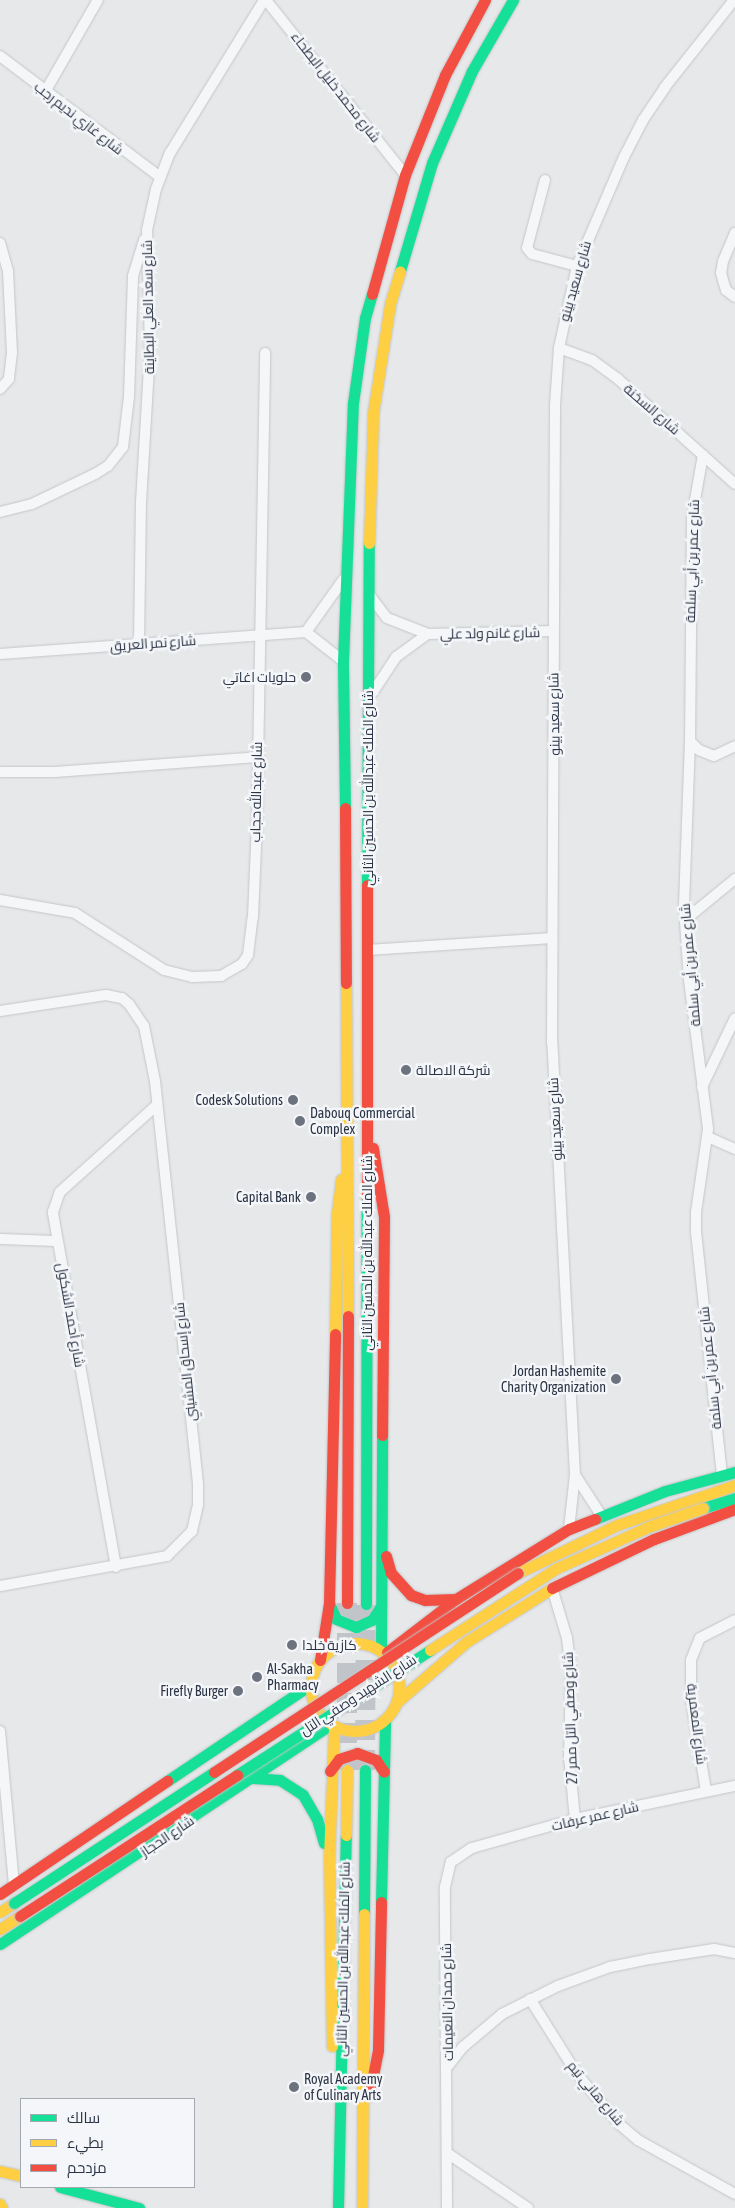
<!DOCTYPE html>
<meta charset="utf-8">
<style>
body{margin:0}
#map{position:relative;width:735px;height:2208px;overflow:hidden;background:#e6e8ea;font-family:"Asap Condensed",Cairo,sans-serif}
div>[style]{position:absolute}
.highway-tunnel>*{height:20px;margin-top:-10px;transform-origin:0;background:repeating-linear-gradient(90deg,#c1c4c9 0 20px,transparent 0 30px)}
.roads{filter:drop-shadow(0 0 1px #c4c6c8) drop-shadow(0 0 1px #c4c6c8)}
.street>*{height:10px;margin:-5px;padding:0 5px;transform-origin:5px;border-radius:5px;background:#f5f6f7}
.fast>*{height:11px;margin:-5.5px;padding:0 5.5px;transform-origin:5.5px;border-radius:5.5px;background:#16e098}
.slow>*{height:11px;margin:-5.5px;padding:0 5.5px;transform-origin:5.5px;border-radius:5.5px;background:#ffcf43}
.slow>.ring{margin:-5.5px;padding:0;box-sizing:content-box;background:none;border:11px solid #ffcf43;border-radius:50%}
.jam>*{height:11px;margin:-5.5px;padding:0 5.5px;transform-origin:5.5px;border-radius:5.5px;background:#f24e42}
.bridges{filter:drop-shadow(0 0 1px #c4c6c8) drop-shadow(0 0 1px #c4c6c8)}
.fast-bridge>*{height:11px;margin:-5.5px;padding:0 5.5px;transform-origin:5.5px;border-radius:5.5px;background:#16e098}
.slow-bridge>*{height:11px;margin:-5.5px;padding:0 5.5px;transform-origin:5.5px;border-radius:5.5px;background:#ffcf43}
.jam-bridge>*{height:11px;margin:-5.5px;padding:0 5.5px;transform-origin:5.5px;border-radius:5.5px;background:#f24e42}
.dots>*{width:14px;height:14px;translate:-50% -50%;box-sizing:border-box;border:2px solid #f4f6f9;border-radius:50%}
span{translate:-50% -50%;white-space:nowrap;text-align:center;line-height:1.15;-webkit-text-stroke:5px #f4f6f9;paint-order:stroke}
.street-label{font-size:14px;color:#2b3445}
.poi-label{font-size:14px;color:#2b3445}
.right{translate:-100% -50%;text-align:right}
.left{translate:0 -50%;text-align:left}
.legend{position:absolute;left:20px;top:2098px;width:175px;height:90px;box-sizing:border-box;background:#f4f6f9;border:1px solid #a4a8b1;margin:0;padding:6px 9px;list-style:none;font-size:15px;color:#2b3445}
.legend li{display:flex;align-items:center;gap:10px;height:25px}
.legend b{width:25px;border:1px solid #a4a8b1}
</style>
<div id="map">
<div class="highway-tunnel">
<div style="left:347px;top:1603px;width:167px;rotate:90deg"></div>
<div style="left:365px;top:1770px;width:165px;rotate:-89.7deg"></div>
</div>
<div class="roads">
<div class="street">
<div style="left:266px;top:0;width:223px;rotate:51.5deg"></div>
<div style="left:0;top:56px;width:201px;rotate:37.1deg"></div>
<div style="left:45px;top:92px;width:106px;rotate:-60.1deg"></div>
<div style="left:545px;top:180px;width:70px;rotate:104.8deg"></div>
<div style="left:527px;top:248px;width:8px;rotate:50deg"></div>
<div style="left:532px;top:254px;width:47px;rotate:14.9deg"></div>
<div style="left:735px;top:233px;width:30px;rotate:113deg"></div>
<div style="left:723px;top:261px;width:12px;rotate:99deg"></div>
<div style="left:721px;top:273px;width:18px;rotate:74deg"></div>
<div style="left:726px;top:290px;width:11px;rotate:38deg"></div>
<div style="left:0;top:243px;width:29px;rotate:74deg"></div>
<div style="left:8px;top:271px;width:82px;rotate:87.2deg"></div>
<div style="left:12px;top:353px;width:26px;rotate:97deg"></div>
<div style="left:9px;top:379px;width:13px;rotate:132deg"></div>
<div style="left:559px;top:348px;width:35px;rotate:20deg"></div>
<div style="left:592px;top:360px;width:32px;rotate:36deg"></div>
<div style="left:618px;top:379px;width:157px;rotate:41.9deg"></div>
<div style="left:703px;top:455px;width:63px;rotate:100.1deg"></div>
<div style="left:692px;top:517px;width:224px;rotate:90.5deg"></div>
<div style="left:690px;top:741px;width:166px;rotate:92.1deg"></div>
<div style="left:684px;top:907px;width:73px;rotate:86.1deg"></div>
<div style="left:689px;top:980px;width:150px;rotate:82.7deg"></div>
<div style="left:708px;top:1129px;width:84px;rotate:98.2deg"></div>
<div style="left:696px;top:1212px;width:20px;rotate:90deg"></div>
<div style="left:696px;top:1232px;width:243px;rotate:83.9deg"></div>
<div style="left:0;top:512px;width:33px;rotate:-14deg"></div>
<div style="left:32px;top:504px;width:70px;rotate:-25.5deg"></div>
<div style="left:95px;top:474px;width:15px;rotate:-32deg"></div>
<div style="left:108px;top:466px;width:24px;rotate:-52deg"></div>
<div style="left:123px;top:447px;width:50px;rotate:-83.2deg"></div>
<div style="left:129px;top:397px;width:121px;rotate:-88.1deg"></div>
<div style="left:133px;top:276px;width:38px;rotate:-73deg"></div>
<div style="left:371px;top:597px;width:26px;rotate:53deg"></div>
<div style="left:387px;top:618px;width:44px;rotate:21.3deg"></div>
<div style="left:428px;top:634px;width:125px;rotate:-1.4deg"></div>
<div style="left:306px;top:632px;width:64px;rotate:-54.6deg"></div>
<div style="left:139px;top:643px;width:141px;rotate:-89.2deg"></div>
<div style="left:141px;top:502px;width:152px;rotate:-86.6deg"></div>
<div style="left:150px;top:350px;width:120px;rotate:-91.4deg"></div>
<div style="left:147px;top:230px;width:42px;rotate:-77.6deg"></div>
<div style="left:156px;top:189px;width:39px;rotate:-69deg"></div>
<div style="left:170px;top:153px;width:180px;rotate:-58.4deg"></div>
<div style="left:0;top:654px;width:307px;rotate:-4.1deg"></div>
<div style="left:306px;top:632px;width:47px;rotate:38.1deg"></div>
<div style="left:373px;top:692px;width:42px;rotate:-56.7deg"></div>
<div style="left:396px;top:657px;width:39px;rotate:-36deg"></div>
<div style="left:690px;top:741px;width:13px;rotate:45deg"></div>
<div style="left:699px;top:750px;width:16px;rotate:22deg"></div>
<div style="left:714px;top:756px;width:23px;rotate:-25deg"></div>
<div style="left:0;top:772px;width:55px"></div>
<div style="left:55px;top:772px;width:203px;rotate:-4.2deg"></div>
<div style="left:0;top:900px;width:76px;rotate:9.8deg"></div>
<div style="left:75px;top:913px;width:106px;rotate:32.6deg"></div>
<div style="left:164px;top:970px;width:29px;rotate:14deg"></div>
<div style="left:192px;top:977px;width:29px;rotate:-2deg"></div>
<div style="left:221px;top:976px;width:24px;rotate:-30deg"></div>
<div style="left:242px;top:964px;width:11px;rotate:-56deg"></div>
<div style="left:248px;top:955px;width:38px;rotate:-83deg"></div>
<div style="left:253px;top:917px;width:95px;rotate:-87.6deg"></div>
<div style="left:257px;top:822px;width:469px;rotate:-89deg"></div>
<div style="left:685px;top:920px;width:65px;rotate:-39.4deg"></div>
<div style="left:368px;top:950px;width:184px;rotate:-3.7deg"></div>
<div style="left:0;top:1011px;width:107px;rotate:-8.6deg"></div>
<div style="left:106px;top:995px;width:16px;rotate:11deg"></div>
<div style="left:122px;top:998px;width:9px;rotate:41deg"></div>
<div style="left:129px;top:1004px;width:27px;rotate:56deg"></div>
<div style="left:144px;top:1026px;width:56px;rotate:78.7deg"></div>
<div style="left:155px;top:1081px;width:405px;rotate:83.9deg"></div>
<div style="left:198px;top:1484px;width:21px;rotate:90deg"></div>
<div style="left:198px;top:1505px;width:27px;rotate:103deg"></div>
<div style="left:192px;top:1531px;width:35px;rotate:135deg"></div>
<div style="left:167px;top:1556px;width:170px;rotate:169.8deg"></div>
<div style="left:702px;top:1087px;width:76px;rotate:-64.4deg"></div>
<div style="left:708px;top:1137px;width:30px;rotate:24deg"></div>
<div style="left:0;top:1239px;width:57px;rotate:2deg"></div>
<div style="left:575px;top:1475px;width:48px;rotate:57deg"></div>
<div style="left:569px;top:1529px;width:54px;rotate:-83.7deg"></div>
<div style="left:575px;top:1475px;width:433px;rotate:-93deg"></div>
<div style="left:552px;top:1043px;width:638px;rotate:-89.73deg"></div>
<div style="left:555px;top:405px;width:57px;rotate:-86deg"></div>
<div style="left:559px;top:348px;width:84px;rotate:-77.6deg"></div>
<div style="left:577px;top:266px;width:119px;rotate:-66.7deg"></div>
<div style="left:624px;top:157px;width:42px;rotate:-62.8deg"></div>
<div style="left:643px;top:120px;width:40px;rotate:-56deg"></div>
<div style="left:665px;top:87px;width:111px;rotate:-51.6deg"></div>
<div style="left:116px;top:1567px;width:361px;rotate:-100.1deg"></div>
<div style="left:53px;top:1212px;width:21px;rotate:-71deg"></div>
<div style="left:60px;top:1192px;width:130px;rotate:-41.9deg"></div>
<div style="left:552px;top:1588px;width:52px;rotate:73.3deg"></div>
<div style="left:567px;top:1638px;width:33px;rotate:83deg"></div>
<div style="left:571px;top:1671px;width:85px;rotate:91.3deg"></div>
<div style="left:569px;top:1756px;width:63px;rotate:84.6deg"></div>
<div style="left:0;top:1731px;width:155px;rotate:84.8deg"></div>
<div style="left:706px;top:1791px;width:93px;rotate:-99.3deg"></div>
<div style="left:691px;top:1699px;width:39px;rotate:-90deg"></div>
<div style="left:691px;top:1660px;width:24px;rotate:-68deg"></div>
<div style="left:700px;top:1638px;width:39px;rotate:-27deg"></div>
<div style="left:530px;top:1999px;width:89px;rotate:57.9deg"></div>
<div style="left:577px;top:2074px;width:65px;rotate:50deg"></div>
<div style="left:619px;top:2124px;width:25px;rotate:40deg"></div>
<div style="left:638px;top:2140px;width:111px;rotate:29.1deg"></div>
<div style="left:448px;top:2066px;width:24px;rotate:-52deg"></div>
<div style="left:463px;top:2047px;width:51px;rotate:-40.2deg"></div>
<div style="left:502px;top:2014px;width:63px;rotate:-26.6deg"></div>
<div style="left:558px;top:1986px;width:55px;rotate:-20.1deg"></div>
<div style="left:610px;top:1967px;width:41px;rotate:-11.3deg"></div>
<div style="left:650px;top:1959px;width:65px;rotate:-8.9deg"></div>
<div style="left:714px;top:1949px;width:21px;rotate:11deg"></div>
<div style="left:447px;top:2153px;width:98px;rotate:34.2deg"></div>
<div style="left:447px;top:2208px;width:321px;rotate:-90.4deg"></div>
<div style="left:445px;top:1887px;width:26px;rotate:-77deg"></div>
<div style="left:451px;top:1862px;width:25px;rotate:-34deg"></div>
<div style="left:472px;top:1848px;width:107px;rotate:-15.7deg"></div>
<div style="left:575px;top:1819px;width:163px;rotate:-11.7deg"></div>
</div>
<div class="fast">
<div style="left:400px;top:271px;width:113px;rotate:-73.5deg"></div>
<div style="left:432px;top:163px;width:100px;rotate:-66.5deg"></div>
<div style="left:472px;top:71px;width:82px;rotate:-60deg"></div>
<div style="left:345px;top:808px;width:147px;rotate:-90.8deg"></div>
<div style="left:343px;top:661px;width:258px;rotate:-87.8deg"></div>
<div style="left:353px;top:403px;width:86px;rotate:-82deg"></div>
<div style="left:365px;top:318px;width:25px;rotate:-74deg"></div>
<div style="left:367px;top:885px;width:342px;rotate:-89.7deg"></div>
<div style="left:703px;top:1508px;width:34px;rotate:-17deg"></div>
<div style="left:595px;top:1519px;width:75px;rotate:-21.8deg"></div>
<div style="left:665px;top:1491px;width:73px;rotate:-15.2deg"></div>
<div style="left:329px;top:1603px;width:17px;rotate:66deg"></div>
<div style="left:336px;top:1619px;width:22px;rotate:22deg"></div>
<div style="left:356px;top:1627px;width:17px;rotate:-24deg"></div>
<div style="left:372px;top:1620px;width:17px;rotate:-57deg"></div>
<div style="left:366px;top:1604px;width:407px;rotate:-89.9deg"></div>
<div style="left:381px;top:1651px;width:216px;rotate:-89.7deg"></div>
<div style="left:253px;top:1778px;width:27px;rotate:4deg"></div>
<div style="left:280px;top:1780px;width:27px;rotate:33deg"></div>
<div style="left:303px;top:1795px;width:28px;rotate:60deg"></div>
<div style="left:317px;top:1819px;width:25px;rotate:74deg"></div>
<div style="left:167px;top:1781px;width:172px;rotate:-33.9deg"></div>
<div style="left:381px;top:1902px;width:182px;rotate:-88.7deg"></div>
<div style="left:364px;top:1914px;width:144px;rotate:-89.6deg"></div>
<div style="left:0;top:1944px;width:397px;rotate:-33.6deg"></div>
<div style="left:60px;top:2187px;width:82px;rotate:14.9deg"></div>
<div style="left:338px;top:2208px;width:373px;rotate:-88.8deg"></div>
</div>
<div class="slow">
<div style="left:369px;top:543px;width:130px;rotate:-88.2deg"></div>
<div style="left:373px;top:413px;width:110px;rotate:-81.1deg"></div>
<div style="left:390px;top:304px;width:34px;rotate:-73deg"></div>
<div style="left:346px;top:983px;width:333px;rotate:89.7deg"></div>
<div style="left:335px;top:1334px;width:121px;rotate:-89.1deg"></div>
<div style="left:337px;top:1213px;width:34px;rotate:-83deg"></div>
<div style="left:518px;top:1573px;width:110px;rotate:-25.9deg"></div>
<div style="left:617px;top:1525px;width:125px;rotate:-18.7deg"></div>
<div class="ring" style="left:311px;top:1643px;width:77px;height:77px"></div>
<div style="left:397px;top:1702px;width:91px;rotate:-41deg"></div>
<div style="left:466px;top:1642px;width:102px;rotate:-32.1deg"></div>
<div style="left:346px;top:1835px;width:65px;rotate:-89.1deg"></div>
<div style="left:0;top:1912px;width:17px;rotate:-33deg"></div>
<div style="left:0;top:1929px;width:24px;rotate:-33deg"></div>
<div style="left:332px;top:2046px;width:188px;rotate:-90.9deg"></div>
<div style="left:329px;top:1858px;width:132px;rotate:-87.8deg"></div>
<div style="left:0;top:2171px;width:22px;rotate:13deg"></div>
<div style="left:0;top:2204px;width:4px;rotate:63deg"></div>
<div style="left:362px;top:2208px;width:294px;rotate:-89.6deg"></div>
</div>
<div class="jam">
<div style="left:372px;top:294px;width:123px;rotate:-74.5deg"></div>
<div style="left:405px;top:175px;width:108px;rotate:-68.2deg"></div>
<div style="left:445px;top:75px;width:85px;rotate:-61.9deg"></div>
<div style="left:345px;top:808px;width:175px;rotate:89.7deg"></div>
<div style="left:373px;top:1148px;width:70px;rotate:80.9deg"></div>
<div style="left:384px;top:1217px;width:218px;rotate:90.5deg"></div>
<div style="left:367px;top:1197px;width:312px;rotate:-90deg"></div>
<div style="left:386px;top:1556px;width:18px;rotate:74deg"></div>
<div style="left:391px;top:1573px;width:30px;rotate:48deg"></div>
<div style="left:411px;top:1595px;width:15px;rotate:20deg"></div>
<div style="left:425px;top:1600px;width:31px;rotate:-2deg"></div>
<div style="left:552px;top:1588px;width:113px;rotate:-25.7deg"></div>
<div style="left:654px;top:1539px;width:86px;rotate:-20.3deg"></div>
<div style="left:347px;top:1603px;width:287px;rotate:-89.8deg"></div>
<div style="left:387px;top:1652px;width:87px;rotate:-37.5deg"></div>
<div style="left:456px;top:1599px;width:133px;rotate:-31.8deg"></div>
<div style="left:569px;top:1529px;width:28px;rotate:-21deg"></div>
<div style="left:320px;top:1660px;width:58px;rotate:-81deg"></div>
<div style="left:329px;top:1603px;width:269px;rotate:-88.7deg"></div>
<div style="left:330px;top:1771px;width:15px;rotate:-53deg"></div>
<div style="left:339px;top:1759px;width:19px;rotate:-18deg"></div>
<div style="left:357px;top:1753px;width:20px;rotate:20deg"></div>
<div style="left:376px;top:1760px;width:14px;rotate:56deg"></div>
<div style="left:0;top:1894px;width:202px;rotate:-34.1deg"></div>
<div style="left:369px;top:2096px;width:47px;rotate:-78.9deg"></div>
<div style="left:378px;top:2050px;width:148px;rotate:-88.8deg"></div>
</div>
</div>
<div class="bridges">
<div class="fast-bridge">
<div style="left:237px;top:1775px;width:230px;rotate:-32.9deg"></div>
<div style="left:14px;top:1903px;width:239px;rotate:-33.2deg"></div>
</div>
<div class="slow-bridge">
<div style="left:430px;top:1650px;width:149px;rotate:-32.9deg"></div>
<div style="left:555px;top:1569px;width:102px;rotate:-24.3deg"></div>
<div style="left:648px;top:1527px;width:58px;rotate:-19.1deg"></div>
</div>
<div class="jam-bridge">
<div style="left:214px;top:1772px;width:363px;rotate:-33.2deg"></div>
<div style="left:20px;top:1916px;width:259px;rotate:-33deg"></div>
</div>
</div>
<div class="dots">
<div style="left:306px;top:677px;background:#6c737f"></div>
<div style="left:406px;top:1070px;background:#6c737f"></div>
<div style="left:293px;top:1100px;background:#6c737f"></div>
<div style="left:300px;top:1121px;background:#6c737f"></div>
<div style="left:311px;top:1197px;background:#6c737f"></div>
<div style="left:616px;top:1379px;background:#6c737f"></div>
<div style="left:292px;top:1645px;background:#6c737f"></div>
<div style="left:257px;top:1677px;background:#6c737f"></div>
<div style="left:238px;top:1691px;background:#6c737f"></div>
<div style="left:294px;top:2087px;background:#6c737f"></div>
</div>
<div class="street-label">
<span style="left:336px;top:87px;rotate:52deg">شارع محمد خليل البطحاء</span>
<span style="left:79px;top:118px;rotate:38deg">شارع غازي نديم رجب</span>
<span style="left:575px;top:281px;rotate:-74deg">شارع سعيد بينو</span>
<span style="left:148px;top:307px;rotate:-91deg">شارع سعد العلي البطاينة</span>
<span style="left:652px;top:409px;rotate:41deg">شارع السخنة</span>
<span style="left:692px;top:561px;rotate:-88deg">شارع عمر بن أبي سلمة</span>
<span style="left:490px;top:633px;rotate:-1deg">شارع غانم ولد علي</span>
<span style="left:153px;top:643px;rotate:-4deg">شارع نمر العريق</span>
<span style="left:554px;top:714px;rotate:-91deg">شارع سعيد بينو</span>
<span style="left:368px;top:788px;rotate:-90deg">شارع الملك عبدالله بن الحسين الثاني</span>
<span style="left:256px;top:792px;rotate:-89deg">شارع عبدالله حجاب</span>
<span style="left:690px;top:965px;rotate:-95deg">شارع عمر بن أبي سلمة</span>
<span style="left:555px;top:1119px;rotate:-93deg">شارع سعيد بينو</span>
<span style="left:367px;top:1253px;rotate:-90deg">شارع الملك عبدالله بن الحسين الثاني</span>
<span style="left:71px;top:1315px;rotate:80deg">شارع أحمد الشكول</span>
<span style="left:185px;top:1362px;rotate:-96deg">شارع إسحاق المشيني</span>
<span style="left:710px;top:1368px;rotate:-96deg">شارع عمر بن أبي سلمة</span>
<span style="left:358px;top:1695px;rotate:-33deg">شارع الشهيد وصفي التل</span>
<span style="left:570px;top:1718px;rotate:-92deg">شارع وصفي التل ممر 27</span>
<span style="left:697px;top:1724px;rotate:83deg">شارع المعمرية</span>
<span style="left:595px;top:1816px;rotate:-13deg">شارع عمر عرفات</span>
<span style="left:167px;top:1836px;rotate:-34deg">شارع الحجاز</span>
<span style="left:343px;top:1959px;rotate:-89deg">شارع الملك عبدالله بن الحسين الثاني</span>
<span style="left:447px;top:2002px;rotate:-91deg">شارع حمدان النعيمات</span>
<span style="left:596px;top:2093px;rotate:50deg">شارع هاني تيم</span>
</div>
<div class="poi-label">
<span class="right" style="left:296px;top:677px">حلويات اغاتي</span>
<span class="left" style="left:416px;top:1070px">شركة الاصالة</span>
<span class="right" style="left:283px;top:1100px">Codesk Solutions</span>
<span class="left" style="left:310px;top:1121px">Dabouq Commercial<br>Complex</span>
<span class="right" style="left:301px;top:1197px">Capital Bank</span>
<span class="right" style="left:606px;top:1379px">Jordan Hashemite<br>Charity Organization</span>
<span class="left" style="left:302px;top:1645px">كازية خلدا</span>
<span class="left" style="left:267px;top:1677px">Al-Sakha<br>Pharmacy</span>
<span class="right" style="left:228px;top:1691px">Firefly Burger</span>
<span class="left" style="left:304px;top:2087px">Royal Academy<br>of Culinary Arts</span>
</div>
<ul class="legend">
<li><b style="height:6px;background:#16e098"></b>سالك</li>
<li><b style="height:6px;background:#ffcf43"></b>بطيء</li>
<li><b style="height:6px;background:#f24e42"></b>مزدحم</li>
</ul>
</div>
